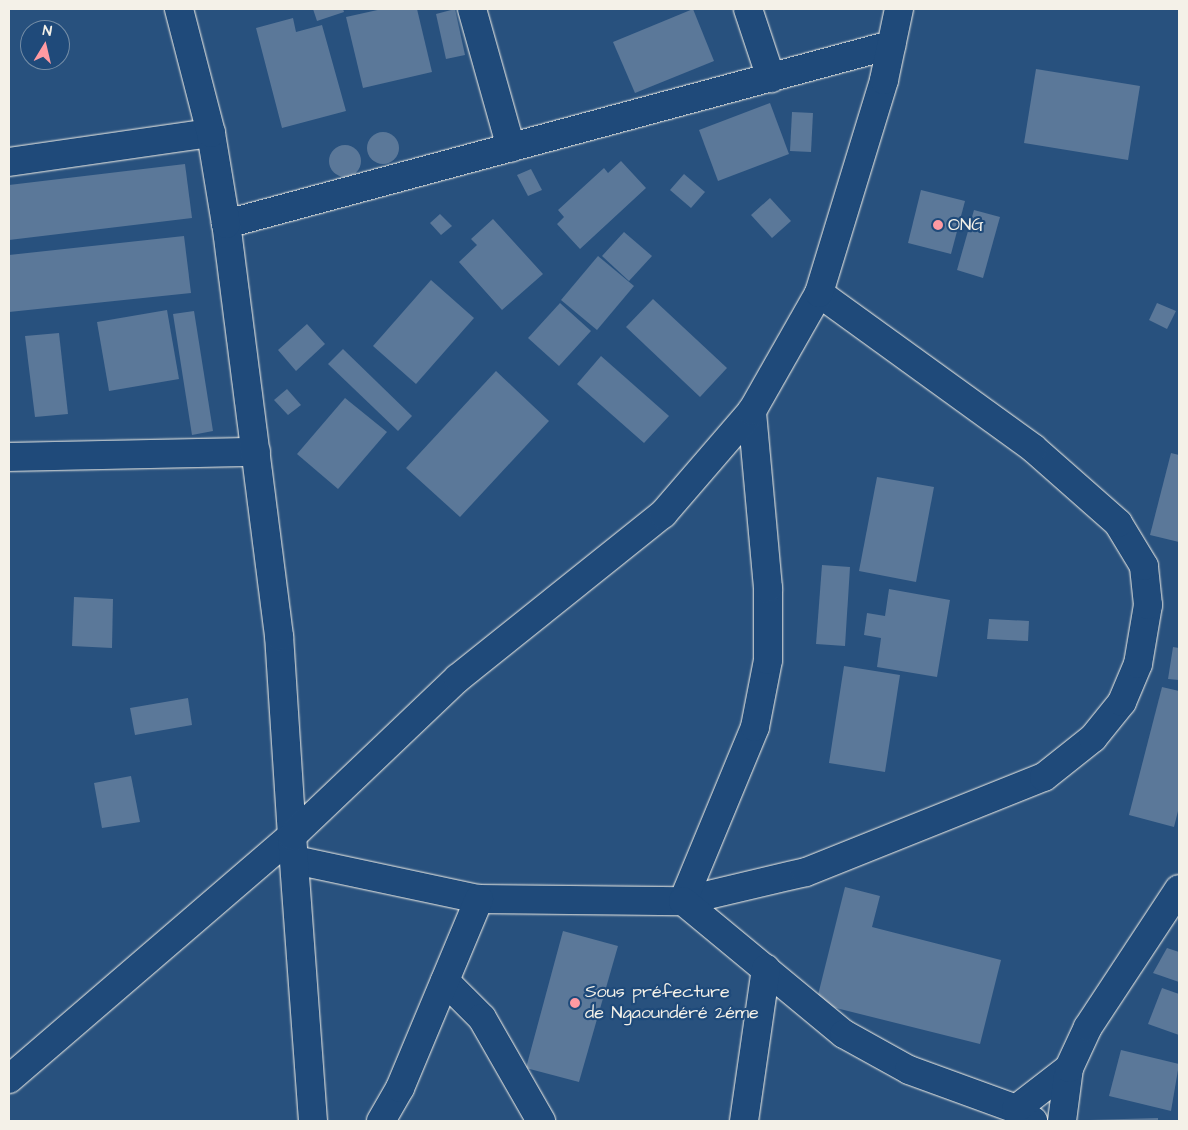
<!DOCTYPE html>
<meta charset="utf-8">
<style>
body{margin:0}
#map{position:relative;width:1188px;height:1130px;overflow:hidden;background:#28517e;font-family:"Architects Daughter",sans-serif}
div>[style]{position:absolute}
.building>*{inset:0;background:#5b7899}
.round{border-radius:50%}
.roads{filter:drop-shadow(0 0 1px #f4f1e8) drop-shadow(0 0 1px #f4f1e8)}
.minor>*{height:28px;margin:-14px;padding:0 14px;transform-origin:14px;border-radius:14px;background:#1f4a7a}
.dots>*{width:14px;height:14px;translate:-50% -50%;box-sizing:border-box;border:2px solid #1f4a7a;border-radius:50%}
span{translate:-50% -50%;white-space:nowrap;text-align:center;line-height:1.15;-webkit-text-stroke:4.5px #1f4a7a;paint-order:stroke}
.poi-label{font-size:18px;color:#f4f1e8}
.left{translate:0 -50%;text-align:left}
.frame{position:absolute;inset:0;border:10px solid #f4f1e8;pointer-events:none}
.north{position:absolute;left:20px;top:20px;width:50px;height:50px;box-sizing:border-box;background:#1f4a7a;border:1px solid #748da6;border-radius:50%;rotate:9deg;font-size:14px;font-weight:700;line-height:20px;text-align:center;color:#f4f1e8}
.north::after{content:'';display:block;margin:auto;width:18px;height:22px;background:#ff9aa2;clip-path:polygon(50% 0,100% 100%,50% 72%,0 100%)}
</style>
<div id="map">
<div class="building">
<div style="clip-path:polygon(313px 9px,343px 9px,344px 12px,317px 21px)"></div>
<div style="clip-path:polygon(382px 9px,417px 9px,432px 72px,363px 88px,346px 17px)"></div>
<div style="clip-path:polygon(455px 9px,465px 55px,446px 59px,436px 14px)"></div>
<div style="clip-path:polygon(693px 9px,714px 61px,635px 93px,613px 42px)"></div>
<div style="clip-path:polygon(293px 18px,296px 32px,322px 25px,346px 111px,282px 128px,256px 28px)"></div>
<div style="clip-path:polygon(1036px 69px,1140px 86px,1128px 160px,1024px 143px)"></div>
<div style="clip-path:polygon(770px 103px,789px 154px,718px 181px,699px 130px)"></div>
<div style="clip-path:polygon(792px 112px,813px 113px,811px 152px,790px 151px)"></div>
<div class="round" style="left:367px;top:132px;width:32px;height:32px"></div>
<div class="round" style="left:329px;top:145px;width:32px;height:32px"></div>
<div style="clip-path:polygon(621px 161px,646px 188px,580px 249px,557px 224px,564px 217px,558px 210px,604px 168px,608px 173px)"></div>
<div style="clip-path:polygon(185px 164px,192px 218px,9px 240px,9px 185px)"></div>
<div style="clip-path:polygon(531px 169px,542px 190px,528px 196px,517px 175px)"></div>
<div style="clip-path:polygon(684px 174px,705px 192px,691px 208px,670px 190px)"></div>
<div style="clip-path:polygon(921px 190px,965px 201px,951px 254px,908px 243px)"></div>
<div style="clip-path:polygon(770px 198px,791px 221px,772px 238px,751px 215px)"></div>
<div style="clip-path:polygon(974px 210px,1000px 217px,983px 278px,957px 270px)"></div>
<div style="clip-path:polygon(440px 214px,452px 226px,441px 235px,430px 223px)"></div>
<div style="clip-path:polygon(493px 219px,543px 274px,502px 310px,459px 262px,477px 245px,471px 239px)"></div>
<div style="clip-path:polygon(624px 232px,652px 256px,629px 281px,602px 256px)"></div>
<div style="clip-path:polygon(184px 236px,191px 293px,9px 312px,9px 255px)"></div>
<div style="clip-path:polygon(598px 256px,634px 286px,597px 330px,561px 300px)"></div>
<div style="clip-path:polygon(431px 280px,474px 318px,416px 384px,373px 346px)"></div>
<div style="clip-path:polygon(653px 299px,727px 368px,700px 397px,626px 327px)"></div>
<div style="clip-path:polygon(560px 303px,591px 331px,559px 366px,528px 338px)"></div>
<div style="clip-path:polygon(1157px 303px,1176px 311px,1167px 329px,1149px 320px)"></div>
<div style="clip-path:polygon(167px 310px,179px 379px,109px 391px,97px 322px)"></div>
<div style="clip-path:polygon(194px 311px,213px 431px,192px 435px,173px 314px)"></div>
<div style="clip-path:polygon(307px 324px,325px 344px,296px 371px,278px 350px)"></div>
<div style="clip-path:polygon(59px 333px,68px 414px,35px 417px,25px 336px)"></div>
<div style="clip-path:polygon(343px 349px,412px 416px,398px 431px,328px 364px)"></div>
<div style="clip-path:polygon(601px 356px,669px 416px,644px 443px,577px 384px)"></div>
<div style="clip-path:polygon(496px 371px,549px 421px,460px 517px,406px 468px)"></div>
<div style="clip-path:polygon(287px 389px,301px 405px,288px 415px,274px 400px)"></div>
<div style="clip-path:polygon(345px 398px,387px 432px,338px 489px,297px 454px)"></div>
<div style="clip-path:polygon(1171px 453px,1179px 455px,1179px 542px,1150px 535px)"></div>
<div style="clip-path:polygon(877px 477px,934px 487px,916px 582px,859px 571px)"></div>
<div style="clip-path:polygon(822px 565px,850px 567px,845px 646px,816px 644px)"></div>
<div style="clip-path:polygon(889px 589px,950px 600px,937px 677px,877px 667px,881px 638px,864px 635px,867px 613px,885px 616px)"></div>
<div style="clip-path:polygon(74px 597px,113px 599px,112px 648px,72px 646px)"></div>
<div style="clip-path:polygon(989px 619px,1029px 621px,1028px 641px,987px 639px)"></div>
<div style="clip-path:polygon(1173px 647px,1179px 648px,1179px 680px,1168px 679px)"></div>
<div style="clip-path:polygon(844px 666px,900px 675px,885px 772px,829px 763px)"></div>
<div style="clip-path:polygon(1162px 687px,1179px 691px,1179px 807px,1174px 827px,1129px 815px)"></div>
<div style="clip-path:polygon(188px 698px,192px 725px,135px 735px,130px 708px)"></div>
<div style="clip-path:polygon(131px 776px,140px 822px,102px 828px,94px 783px)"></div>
<div style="clip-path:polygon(845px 887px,880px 896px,872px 927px,1001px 960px,980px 1044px,816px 1003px)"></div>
<div style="clip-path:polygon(563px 931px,618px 946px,579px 1082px,526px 1068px)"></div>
<div style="clip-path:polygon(1167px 948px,1179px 952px,1179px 982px,1153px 973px)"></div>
<div style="clip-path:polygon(1162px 988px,1179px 994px,1179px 1035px,1148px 1024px)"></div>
<div style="clip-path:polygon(1121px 1050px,1179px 1064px,1171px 1111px,1109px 1096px)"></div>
<div style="clip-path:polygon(1158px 1118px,1158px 1121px,1089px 1121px,1089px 1120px)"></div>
</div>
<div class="roads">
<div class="minor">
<div style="left:472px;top:9px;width:144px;rotate:74.3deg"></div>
<div style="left:748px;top:9px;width:73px;rotate:71.6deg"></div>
<div style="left:9px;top:162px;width:204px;rotate:-8.2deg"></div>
<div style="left:226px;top:224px;width:689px;rotate:-15.07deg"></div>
<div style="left:9px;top:457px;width:247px;rotate:-1.2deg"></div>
<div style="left:295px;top:860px;width:188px;rotate:12deg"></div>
<div style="left:479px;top:899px;width:204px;rotate:0.6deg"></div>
<div style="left:683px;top:901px;width:126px;rotate:-13.3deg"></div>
<div style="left:806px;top:872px;width:256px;rotate:-21.8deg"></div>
<div style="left:1044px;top:777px;width:63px;rotate:-38.5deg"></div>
<div style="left:1093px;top:738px;width:46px;rotate:-51.1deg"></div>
<div style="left:1122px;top:702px;width:41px;rotate:-67.2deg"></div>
<div style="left:1138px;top:664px;width:60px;rotate:-80.4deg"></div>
<div style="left:1148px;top:605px;width:39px;rotate:-96deg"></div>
<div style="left:1144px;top:566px;width:50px;rotate:-121.2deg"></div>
<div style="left:1118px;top:523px;width:113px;rotate:-138.6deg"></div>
<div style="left:1033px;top:448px;width:264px;rotate:-144.1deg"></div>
<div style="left:683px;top:901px;width:188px;rotate:-67.5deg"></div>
<div style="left:755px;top:727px;width:68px;rotate:-79deg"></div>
<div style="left:768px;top:660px;width:72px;rotate:-90deg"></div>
<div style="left:768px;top:588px;width:178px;rotate:-95.2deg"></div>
<div style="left:683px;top:901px;width:209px;rotate:39.6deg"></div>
<div style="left:844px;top:1034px;width:74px;rotate:29deg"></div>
<div style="left:909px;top:1070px;width:114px;rotate:20deg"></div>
<div style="left:1016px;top:1109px;width:21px;rotate:35deg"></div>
<div style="left:445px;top:981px;width:52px;rotate:45deg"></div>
<div style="left:482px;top:1018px;width:119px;rotate:60.2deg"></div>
<div style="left:9px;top:1079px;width:373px;rotate:-40.7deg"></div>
<div style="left:292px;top:836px;width:200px;rotate:-93.7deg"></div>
<div style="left:279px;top:636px;width:415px;rotate:-97.3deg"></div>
<div style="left:226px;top:224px;width:92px;rotate:-99.4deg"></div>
<div style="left:211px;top:133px;width:128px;rotate:-104.5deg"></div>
<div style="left:1016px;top:1109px;width:67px;rotate:-37.7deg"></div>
<div style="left:313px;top:1121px;width:286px;rotate:-94.2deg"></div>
<div style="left:292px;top:836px;width:229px;rotate:-43.6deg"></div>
<div style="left:458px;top:678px;width:263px;rotate:-38.7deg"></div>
<div style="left:663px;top:514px;width:136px;rotate:-49.2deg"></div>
<div style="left:752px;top:411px;width:136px;rotate:-60.4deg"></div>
<div style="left:819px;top:293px;width:223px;rotate:-73deg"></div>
<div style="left:884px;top:80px;width:73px;rotate:-78.1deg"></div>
<div style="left:381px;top:1121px;width:38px;rotate:-60deg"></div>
<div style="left:400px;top:1088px;width:205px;rotate:-67.3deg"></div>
<div style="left:744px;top:1121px;width:154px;rotate:-81.8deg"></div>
<div style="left:1062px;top:1121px;width:53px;rotate:-82.5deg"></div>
<div style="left:1069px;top:1068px;width:45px;rotate:-65.1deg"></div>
<div style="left:1088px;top:1027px;width:165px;rotate:-56.6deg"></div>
</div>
</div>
<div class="dots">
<div style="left:938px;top:225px;background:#ff9aa2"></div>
<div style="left:575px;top:1003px;background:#ff9aa2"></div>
</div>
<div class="poi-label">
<span class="left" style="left:948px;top:225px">ONG</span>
<span class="left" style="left:585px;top:1003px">Sous préfecture<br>de Ngaoundéré 2éme</span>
</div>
<div class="frame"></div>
<div class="north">N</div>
</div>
